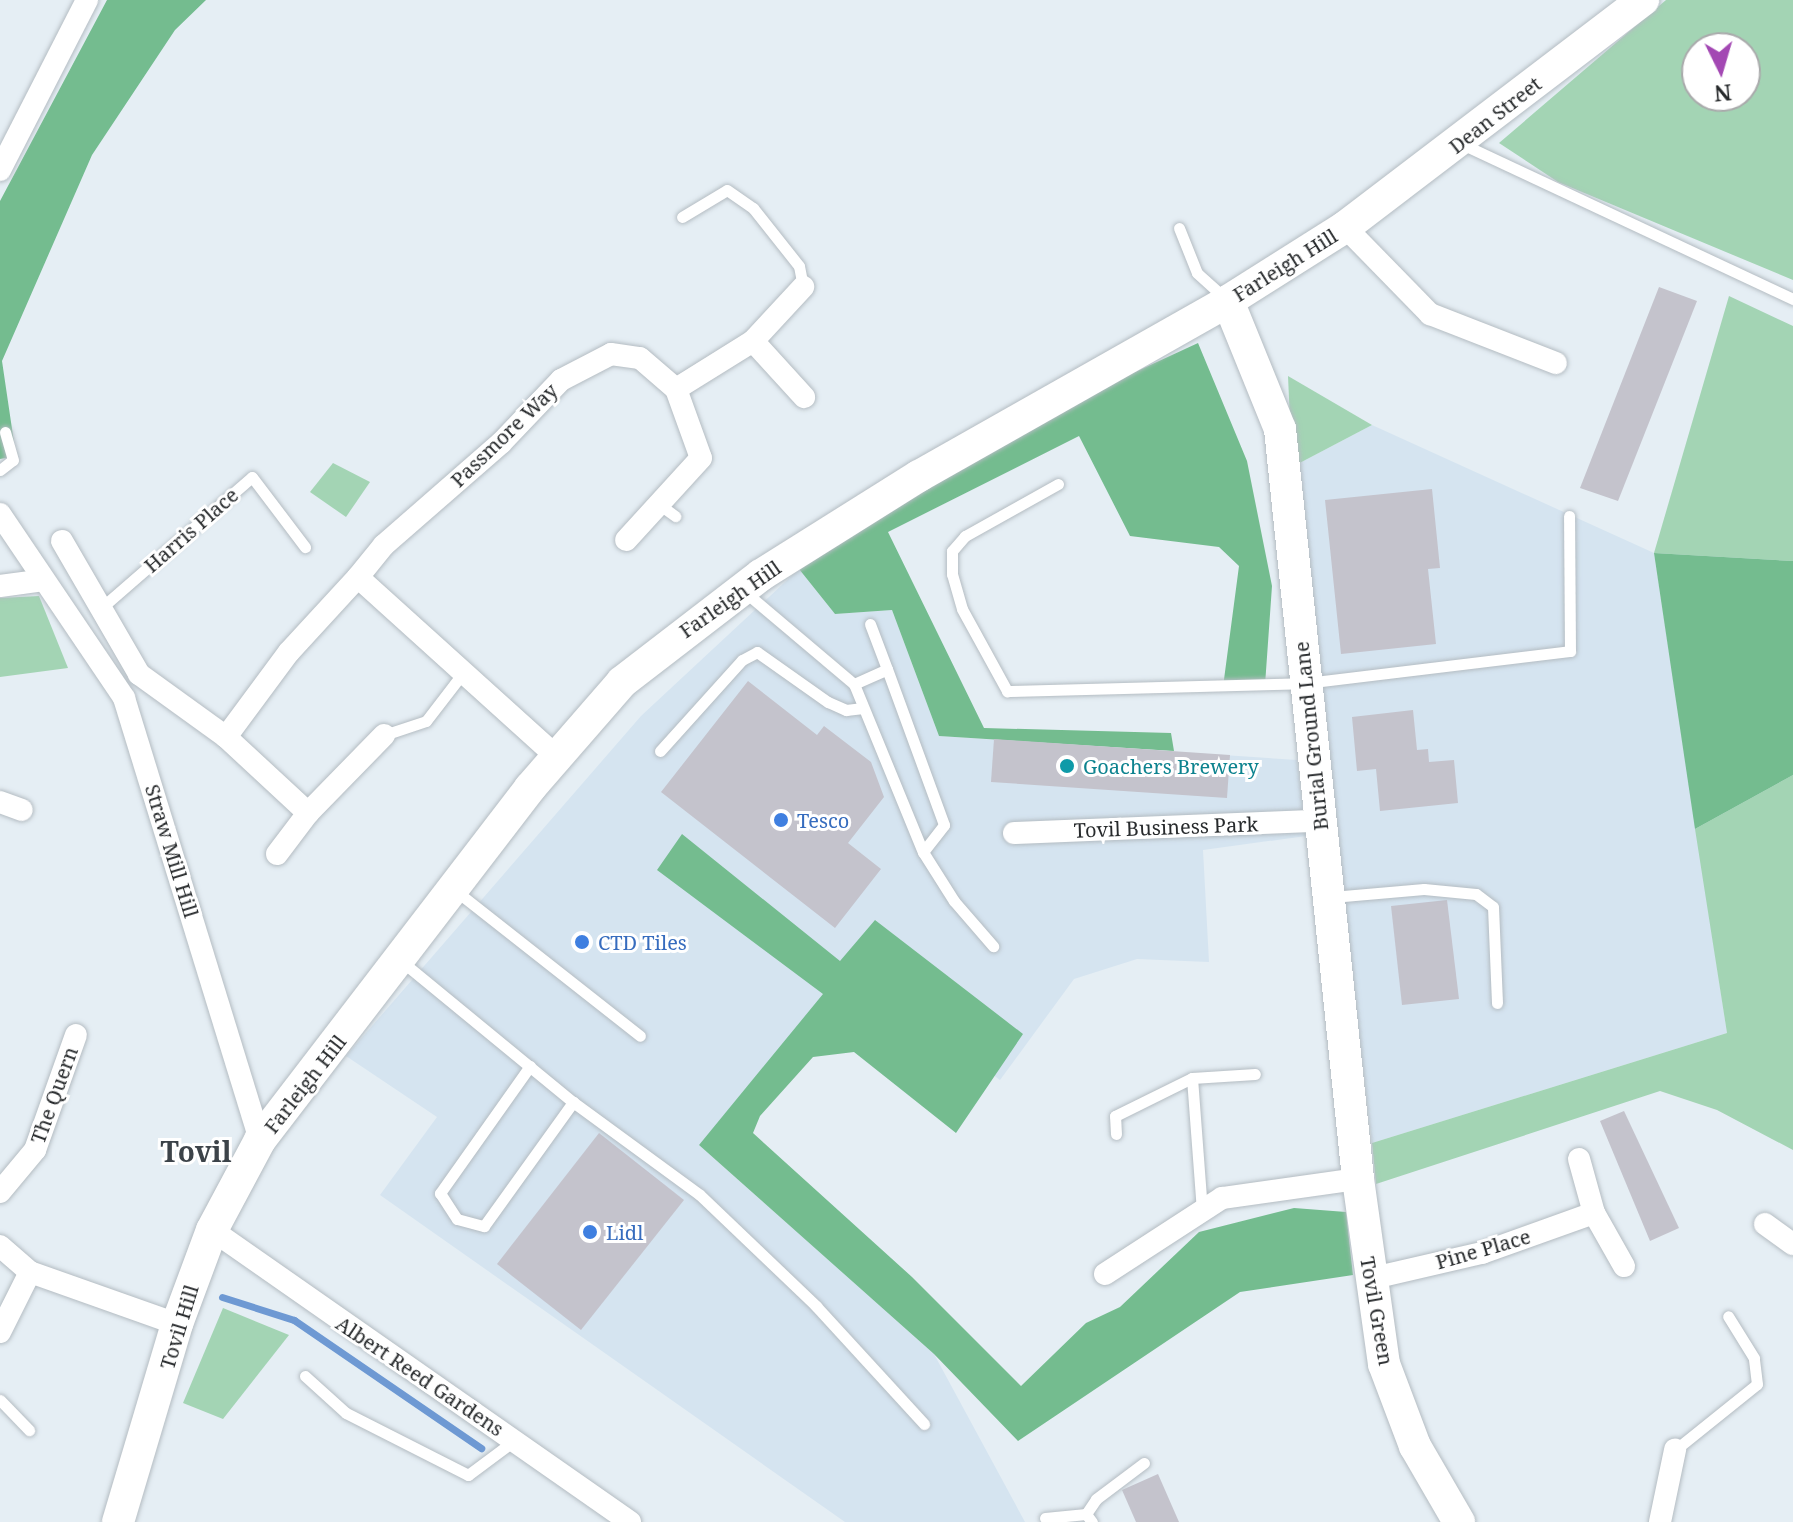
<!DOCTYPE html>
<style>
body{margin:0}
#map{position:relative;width:1793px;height:1522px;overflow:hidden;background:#e5eef4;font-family:"Noto Serif",serif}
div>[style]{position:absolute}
.built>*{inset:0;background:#d5e4f0}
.green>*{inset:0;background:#a3d4b4}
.forest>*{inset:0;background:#74bc8f}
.stream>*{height:7px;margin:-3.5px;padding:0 3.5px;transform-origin:3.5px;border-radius:3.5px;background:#6e99d3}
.building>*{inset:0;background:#c4c3cc}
.roads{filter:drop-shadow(0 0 2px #b4bcc2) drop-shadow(0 0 2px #b4bcc2)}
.lane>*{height:11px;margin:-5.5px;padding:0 5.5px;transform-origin:5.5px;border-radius:5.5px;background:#fff}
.street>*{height:22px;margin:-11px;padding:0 11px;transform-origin:11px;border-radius:11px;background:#fff}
.secondary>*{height:32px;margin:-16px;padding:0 16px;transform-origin:16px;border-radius:16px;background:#fff}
.dots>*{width:22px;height:22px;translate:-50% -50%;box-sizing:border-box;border:4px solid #fff;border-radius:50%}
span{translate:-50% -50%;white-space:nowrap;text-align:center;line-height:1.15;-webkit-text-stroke:6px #fff;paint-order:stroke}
.street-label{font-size:20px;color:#272a2c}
.culture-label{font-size:20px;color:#0d838f}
.left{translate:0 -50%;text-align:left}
.shop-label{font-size:20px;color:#366cbe}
.district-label{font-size:28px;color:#3c4349;font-weight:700}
.north{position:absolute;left:1681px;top:32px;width:80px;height:80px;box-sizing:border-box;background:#fff;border:2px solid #a9aaab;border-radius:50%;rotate:175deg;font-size:22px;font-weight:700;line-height:32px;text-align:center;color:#272a2c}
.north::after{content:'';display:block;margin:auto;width:28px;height:36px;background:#a348b3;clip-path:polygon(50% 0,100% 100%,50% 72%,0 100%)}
</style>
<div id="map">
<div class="built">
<div style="clip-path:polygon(1372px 425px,1654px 553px,1727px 1033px,1372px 1143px,1292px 467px)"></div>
<div style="clip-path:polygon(799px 569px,835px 614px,892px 610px,939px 736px,1297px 760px,1306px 836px,1203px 850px,1209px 962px,1137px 959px,1074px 979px,1000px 1080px,859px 976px,699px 1145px,934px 1354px,1025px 1522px,845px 1522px,380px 1195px,437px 1117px,346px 1056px,641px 716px)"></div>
</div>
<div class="green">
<div style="clip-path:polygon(evenodd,1666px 0,1793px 0,1793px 280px,1558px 182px,1499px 143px,1666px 0,1697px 48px,1745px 48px,1745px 96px,1697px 96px,1697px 48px)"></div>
<div style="clip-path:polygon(1729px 296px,1793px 326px,1793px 561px,1654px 553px)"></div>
<div style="clip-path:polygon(1288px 376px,1372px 425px,1292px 467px)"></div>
<div style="clip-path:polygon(333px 463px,370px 482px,346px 517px,310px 492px)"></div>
<div style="clip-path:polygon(39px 596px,68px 668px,0 677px,0 598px)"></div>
<div style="clip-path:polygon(1793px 775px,1793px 1150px,1717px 1110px,1660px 1091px,1376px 1184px,1372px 1143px,1727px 1033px,1695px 829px)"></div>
<div style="clip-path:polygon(223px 1308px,289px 1335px,223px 1419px,183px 1403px)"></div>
</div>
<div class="forest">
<div style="clip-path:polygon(107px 0,206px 0,175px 30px,92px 155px,2px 361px,16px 456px,0 459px,0 201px)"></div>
<div style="clip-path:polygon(1198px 343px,1247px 461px,1272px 586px,1265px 685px,1223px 687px,1239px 566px,1219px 547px,1130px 536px,1079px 436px,888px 532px,984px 728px,1171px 733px,1174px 751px,939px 736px,892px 610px,835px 614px,799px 569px,1044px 414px)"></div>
<div style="clip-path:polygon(1654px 553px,1793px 561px,1793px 775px,1695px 829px)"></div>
<div style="clip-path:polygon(682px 834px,840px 961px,875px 920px,1023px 1034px,956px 1133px,854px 1052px,813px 1057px,760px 1116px,753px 1133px,912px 1277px,1021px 1386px,1086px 1323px,1120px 1307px,1199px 1232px,1294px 1208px,1346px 1212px,1353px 1275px,1240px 1292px,1018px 1441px,934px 1354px,699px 1145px,823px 994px,657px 870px)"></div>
</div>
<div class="stream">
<div style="left:222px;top:1297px;width:76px;rotate:17.7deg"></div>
<div style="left:294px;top:1320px;width:227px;rotate:34.4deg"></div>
</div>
<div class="building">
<div style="clip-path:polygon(1659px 287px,1697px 301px,1618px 501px,1580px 488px)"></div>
<div style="clip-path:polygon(1432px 489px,1440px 568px,1428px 569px,1436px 644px,1341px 654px,1325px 500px)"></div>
<div style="clip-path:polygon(748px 681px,817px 735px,824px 726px,871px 762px,884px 797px,848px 843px,881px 869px,835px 928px,661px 792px)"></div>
<div style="clip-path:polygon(1413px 710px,1417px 750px,1428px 749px,1429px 762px,1454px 760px,1458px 803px,1380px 811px,1376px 769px,1357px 771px,1352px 717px)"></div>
<div style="clip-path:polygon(994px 739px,1230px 755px,1227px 798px,991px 782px)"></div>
<div style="clip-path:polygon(1447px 900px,1459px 999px,1402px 1005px,1391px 906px)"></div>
<div style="clip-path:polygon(1624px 1111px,1679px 1228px,1650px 1241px,1600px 1121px)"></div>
<div style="clip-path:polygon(599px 1133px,684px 1200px,581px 1330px,497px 1264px)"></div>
<div style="clip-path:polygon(1158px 1474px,1179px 1522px,1136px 1522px,1122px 1490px)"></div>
</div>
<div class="roads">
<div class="lane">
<div style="left:1460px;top:143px;width:368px;rotate:25.1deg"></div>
<div style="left:682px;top:217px;width:52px;rotate:-31deg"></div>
<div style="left:727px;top:190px;width:32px;rotate:35deg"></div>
<div style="left:753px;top:208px;width:74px;rotate:51.6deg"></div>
<div style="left:799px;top:266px;width:21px;rotate:79deg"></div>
<div style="left:1179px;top:228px;width:48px;rotate:68.2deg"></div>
<div style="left:1197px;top:273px;width:39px;rotate:42deg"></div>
<div style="left:0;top:470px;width:16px;rotate:-38deg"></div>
<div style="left:13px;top:460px;width:29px;rotate:-106deg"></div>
<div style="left:1058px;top:484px;width:107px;rotate:150.8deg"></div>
<div style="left:965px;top:536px;width:20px;rotate:131deg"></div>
<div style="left:952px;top:551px;width:23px;rotate:90deg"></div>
<div style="left:952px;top:574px;width:36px;rotate:74deg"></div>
<div style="left:962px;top:609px;width:94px;rotate:61.2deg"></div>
<div style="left:1007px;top:691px;width:299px;rotate:-1.5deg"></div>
<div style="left:1306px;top:683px;width:266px;rotate:-6.9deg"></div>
<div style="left:1570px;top:651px;width:135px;rotate:-90.4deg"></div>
<div style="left:660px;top:505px;width:19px;rotate:36deg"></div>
<div style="left:745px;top:592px;width:143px;rotate:40.2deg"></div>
<div style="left:854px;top:684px;width:182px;rotate:67.7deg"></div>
<div style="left:923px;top:852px;width:58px;rotate:57.7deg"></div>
<div style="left:954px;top:901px;width:60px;rotate:49.1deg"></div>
<div style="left:100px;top:609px;width:201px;rotate:-41deg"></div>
<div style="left:252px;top:477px;width:88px;rotate:52.9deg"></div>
<div style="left:870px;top:624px;width:48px;rotate:69.3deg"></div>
<div style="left:854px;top:684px;width:36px;rotate:-24deg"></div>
<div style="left:887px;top:669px;width:166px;rotate:69.9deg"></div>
<div style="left:944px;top:825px;width:34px;rotate:128deg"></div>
<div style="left:384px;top:735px;width:44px;rotate:-18.4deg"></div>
<div style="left:426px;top:721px;width:61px;rotate:-52.4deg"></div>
<div style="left:660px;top:751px;width:122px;rotate:-48deg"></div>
<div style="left:742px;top:660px;width:17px;rotate:-28deg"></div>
<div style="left:757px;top:652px;width:87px;rotate:35.2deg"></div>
<div style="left:828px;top:702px;width:20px;rotate:24deg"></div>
<div style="left:846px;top:710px;width:17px;rotate:-7deg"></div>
<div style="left:456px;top:891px;width:234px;rotate:38.2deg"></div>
<div style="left:1332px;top:897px;width:92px;rotate:-5deg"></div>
<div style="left:1424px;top:889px;width:52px;rotate:5.5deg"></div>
<div style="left:1476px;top:894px;width:21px;rotate:37deg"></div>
<div style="left:1493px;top:907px;width:96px;rotate:87.6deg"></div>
<div style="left:400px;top:960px;width:224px;rotate:39.4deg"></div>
<div style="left:573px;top:1102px;width:157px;rotate:36.2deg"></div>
<div style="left:700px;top:1195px;width:161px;rotate:43.7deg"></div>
<div style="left:816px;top:1306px;width:160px;rotate:47.5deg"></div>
<div style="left:530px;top:1066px;width:156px;rotate:125.3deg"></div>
<div style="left:440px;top:1193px;width:31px;rotate:57deg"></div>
<div style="left:457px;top:1219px;width:28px;rotate:15deg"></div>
<div style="left:484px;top:1226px;width:153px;rotate:-54.3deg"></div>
<div style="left:1192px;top:1078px;width:63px;rotate:-3.6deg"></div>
<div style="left:1116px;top:1134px;width:18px;rotate:-93deg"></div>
<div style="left:1115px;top:1116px;width:86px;rotate:-26.3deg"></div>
<div style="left:1192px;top:1078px;width:133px;rotate:85.7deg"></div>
<div style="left:305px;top:1376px;width:55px;rotate:42.1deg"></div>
<div style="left:346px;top:1413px;width:137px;rotate:26.9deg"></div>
<div style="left:468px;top:1475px;width:59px;rotate:-36.7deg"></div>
<div style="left:0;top:1400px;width:42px;rotate:46deg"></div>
<div style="left:1675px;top:1450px;width:105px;rotate:-38.8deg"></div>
<div style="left:1757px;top:1384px;width:26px;rotate:-97deg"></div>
<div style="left:1754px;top:1358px;width:49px;rotate:-121.8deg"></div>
<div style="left:1045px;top:1518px;width:41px;rotate:-5.6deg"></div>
<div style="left:1092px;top:1522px;width:10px;rotate:-127deg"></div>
<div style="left:1086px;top:1514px;width:18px;rotate:-56deg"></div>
<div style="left:1096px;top:1499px;width:60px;rotate:-36.9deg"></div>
</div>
<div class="street">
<div style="left:0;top:170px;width:191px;rotate:-62.9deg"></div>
<div style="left:1345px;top:227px;width:122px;rotate:45.7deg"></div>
<div style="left:1430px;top:314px;width:135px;rotate:21.3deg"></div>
<div style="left:753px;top:341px;width:76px;rotate:47.7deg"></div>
<div style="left:676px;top:389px;width:91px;rotate:-31.9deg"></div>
<div style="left:753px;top:341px;width:74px;rotate:-47.2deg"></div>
<div style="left:0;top:514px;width:222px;rotate:56deg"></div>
<div style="left:124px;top:698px;width:462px;rotate:72.9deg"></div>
<div style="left:62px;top:541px;width:154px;rotate:59.9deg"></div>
<div style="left:139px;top:674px;width:107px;rotate:35.9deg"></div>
<div style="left:226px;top:737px;width:112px;rotate:42.8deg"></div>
<div style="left:0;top:586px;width:44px;rotate:-7.8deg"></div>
<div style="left:226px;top:737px;width:106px;rotate:-53.5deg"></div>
<div style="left:289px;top:652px;width:102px;rotate:-47.4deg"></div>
<div style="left:557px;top:757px;width:268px;rotate:-137.9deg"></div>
<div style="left:358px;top:577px;width:41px;rotate:-50.9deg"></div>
<div style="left:384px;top:545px;width:155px;rotate:-41.1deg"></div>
<div style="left:501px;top:443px;width:87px;rotate:-46.4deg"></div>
<div style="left:561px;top:380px;width:56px;rotate:-27.5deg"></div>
<div style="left:611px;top:354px;width:29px;rotate:8deg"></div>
<div style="left:640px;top:358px;width:48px;rotate:40.7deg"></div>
<div style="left:676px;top:389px;width:73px;rotate:70.1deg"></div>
<div style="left:701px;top:458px;width:111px;rotate:132.4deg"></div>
<div style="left:0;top:802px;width:23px;rotate:20deg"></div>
<div style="left:1014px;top:833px;width:305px;rotate:-2.3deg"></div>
<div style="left:277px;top:854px;width:51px;rotate:-52.9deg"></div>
<div style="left:308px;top:813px;width:109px;rotate:-45.7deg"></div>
<div style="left:1579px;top:1159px;width:56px;rotate:74.5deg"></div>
<div style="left:1594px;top:1213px;width:61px;rotate:60.5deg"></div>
<div style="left:0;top:1192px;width:55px;rotate:-50.2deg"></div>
<div style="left:35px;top:1150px;width:122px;rotate:-70.4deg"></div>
<div style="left:1765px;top:1224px;width:34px;rotate:36deg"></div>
<div style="left:212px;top:1230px;width:510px;rotate:34.94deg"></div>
<div style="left:0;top:1246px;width:40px;rotate:41deg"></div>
<div style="left:30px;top:1272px;width:156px;rotate:19.5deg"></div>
<div style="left:1105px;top:1274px;width:140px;rotate:-33deg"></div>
<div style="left:1222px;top:1198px;width:137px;rotate:-8deg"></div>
<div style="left:1369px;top:1279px;width:116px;rotate:-13deg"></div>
<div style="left:1482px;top:1253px;width:119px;rotate:-19.7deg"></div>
<div style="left:0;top:1332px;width:67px;rotate:-63.4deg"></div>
<div style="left:1660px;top:1522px;width:74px;rotate:-78.2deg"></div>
</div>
<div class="secondary">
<div style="left:1228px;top:301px;width:138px;rotate:67.9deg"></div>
<div style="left:1280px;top:429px;width:754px;rotate:84.06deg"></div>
<div style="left:1358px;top:1179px;width:187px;rotate:82deg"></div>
<div style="left:1384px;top:1364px;width:88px;rotate:69.3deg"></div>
<div style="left:1415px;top:1446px;width:88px;rotate:59.9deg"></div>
<div style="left:118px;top:1522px;width:207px;rotate:-73.4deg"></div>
<div style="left:177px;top:1324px;width:100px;rotate:-69.6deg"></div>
<div style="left:212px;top:1230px;width:102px;rotate:-61.9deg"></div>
<div style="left:260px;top:1140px;width:444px;rotate:-52.5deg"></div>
<div style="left:530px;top:788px;width:140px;rotate:-49deg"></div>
<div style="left:622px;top:682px;width:175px;rotate:-37.6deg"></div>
<div style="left:761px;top:575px;width:186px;rotate:-32.1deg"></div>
<div style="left:919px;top:476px;width:355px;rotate:-29.5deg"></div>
<div style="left:1228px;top:301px;width:138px;rotate:-32.3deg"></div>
<div style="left:1345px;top:227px;width:375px;rotate:-37.3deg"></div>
</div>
</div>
<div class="dots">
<div style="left:1067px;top:766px;background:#0f9aa8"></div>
<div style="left:781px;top:820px;background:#3f7fe0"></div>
<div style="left:582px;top:942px;background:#3f7fe0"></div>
<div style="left:590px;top:1232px;background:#3f7fe0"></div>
</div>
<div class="street-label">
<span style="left:1495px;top:115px;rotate:-38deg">Dean Street</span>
<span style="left:1285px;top:265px;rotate:-32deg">Farleigh Hill</span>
<span style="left:504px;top:435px;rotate:-44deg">Passmore Way</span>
<span style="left:191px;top:530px;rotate:-41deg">Harris Place</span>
<span style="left:730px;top:599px;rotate:-35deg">Farleigh Hill</span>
<span style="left:1311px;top:736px;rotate:-96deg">Burial Ground Lane</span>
<span style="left:1166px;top:827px;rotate:-2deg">Tovil Business Park</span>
<span style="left:172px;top:851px;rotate:73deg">Straw Mill Hill</span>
<span style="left:305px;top:1084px;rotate:-52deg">Farleigh Hill</span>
<span style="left:54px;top:1095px;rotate:-70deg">The Quern</span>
<span style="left:1483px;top:1249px;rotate:-16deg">Pine Place</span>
<span style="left:1377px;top:1311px;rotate:80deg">Tovil Green</span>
<span style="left:179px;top:1327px;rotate:-73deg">Tovil Hill</span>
<span style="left:420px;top:1376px;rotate:34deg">Albert Reed Gardens</span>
</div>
<div class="culture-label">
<span class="left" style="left:1083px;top:766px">Goachers Brewery</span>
</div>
<div class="shop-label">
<span class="left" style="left:797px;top:820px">Tesco</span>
<span class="left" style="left:598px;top:942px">CTD Tiles</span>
<span class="left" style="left:606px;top:1232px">Lidl</span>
</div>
<div class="district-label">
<span style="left:196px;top:1151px">Tovil</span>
</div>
<div class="north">N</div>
</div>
